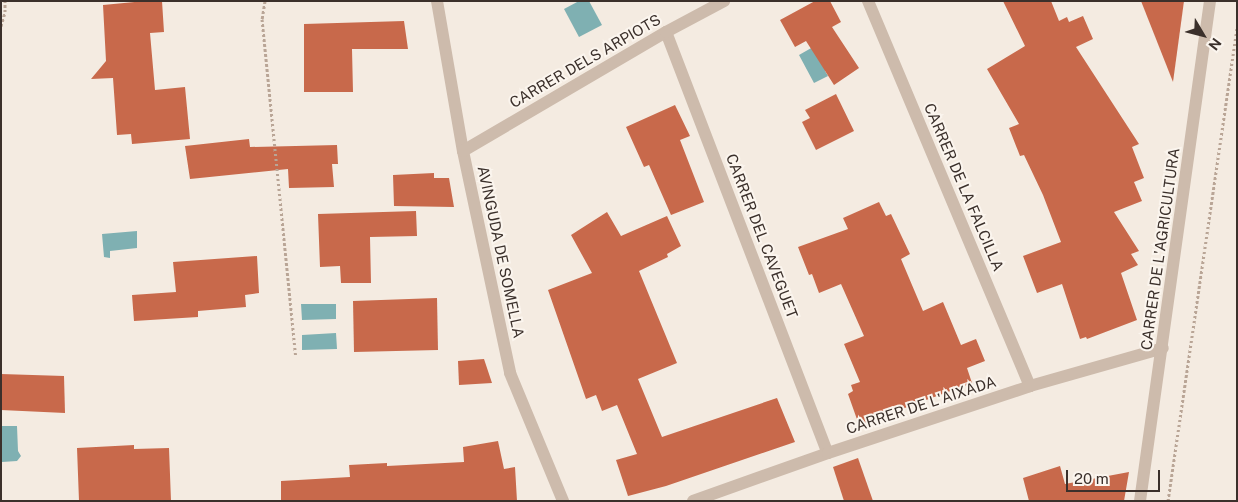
<!DOCTYPE html>
<style>
body{margin:0}
#map{position:relative;width:1238px;height:502px;overflow:hidden;background:#f4ebe1;font-family:"Public Sans",sans-serif}
div>[style]{position:absolute}
.water>*{inset:0;background:#7fb0b2}
.building>*{inset:0;background:#c8694b}
.path>*{height:3px;margin-top:-1.5px;transform-origin:0;background:repeating-linear-gradient(90deg,#b9a596 0 2.5px,transparent 0 5px)}
.street>*{height:12px;margin:-6px;padding:0 6px;transform-origin:6px;border-radius:6px;background:#cdbbac}
span{translate:-50% -50%;white-space:nowrap;text-align:center;line-height:1.15;-webkit-text-stroke:4px #fbf5ee;paint-order:stroke}
.street-label{font-size:15px;color:#3b302b}
.frame{position:absolute;inset:0;border:2px solid #3b302b;pointer-events:none}
.north{position:absolute;left:1178px;top:10px;width:50px;height:50px;-webkit-text-stroke:4px #fbf5ee;paint-order:stroke;rotate:127deg;font-size:14px;font-weight:700;line-height:20px;text-align:center;color:#3b302b}
.north::after{content:'';display:block;margin:auto;width:18px;height:22px;background:#3b302b;clip-path:polygon(50% 0,100% 100%,50% 72%,0 100%)}
.scale{position:absolute;left:1066px;top:470px;width:94px;height:22px;box-sizing:border-box;border:2px solid #3b302b;border-top:0;padding-left:6px;font-size:15px;line-height:18px;white-space:nowrap;color:#3b302b;-webkit-text-stroke:4px #fbf5ee;paint-order:stroke}
</style>
<div id="map">
<div class="water">
<div style="clip-path:polygon(579px 1px,589px 1px,602px 25px,579px 37px,564px 9px)"></div>
<div style="clip-path:polygon(820px 43px,831px 67px,825px 71px,828px 76px,814px 83px,799px 55px)"></div>
<div style="clip-path:polygon(137px 231px,137px 248px,110px 251px,110px 258px,104px 257px,102px 234px)"></div>
<div style="clip-path:polygon(301px 304px,336px 304px,336px 319px,302px 320px)"></div>
<div style="clip-path:polygon(336px 333px,337px 349px,302px 350px,302px 335px)"></div>
<div style="clip-path:polygon(1px 426px,17px 426px,18px 451px,21px 456px,17px 461px,2px 462px)"></div>
</div>
<div class="building">
<div style="clip-path:polygon(145px 1px,162px 1px,164px 32px,150px 33px,155px 90px,185px 87px,190px 139px,132px 144px,131px 134px,117px 135px,113px 78px,91px 79px,106px 61px,103px 5px)"></div>
<div style="clip-path:polygon(815px 1px,830px 1px,841px 22px,832px 27px,859px 68px,834px 85px,806px 41px,795px 47px,780px 20px)"></div>
<div style="clip-path:polygon(1003px 1px,1051px 1px,1059px 21px,1067px 17px,1069px 22px,1083px 16px,1093px 39px,1076px 47px,1139px 144px,1132px 147px,1144px 178px,1134px 182px,1142px 201px,1114px 212px,1139px 251px,1131px 254px,1138px 265px,1121px 273px,1137px 320px,1087px 339px,1086px 337px,1080px 339px,1062px 284px,1037px 293px,1023px 256px,1061px 242px,1043px 195px,1024px 155px,1020px 156px,1009px 128px,1019px 124px,987px 69px,1025px 46px)"></div>
<div style="clip-path:polygon(1141px 1px,1184px 1px,1173px 82px)"></div>
<div style="clip-path:polygon(404px 21px,408px 49px,352px 49px,353px 92px,304px 92px,304px 24px)"></div>
<div style="clip-path:polygon(836px 94px,854px 131px,816px 150px,802px 122px,810px 118px,805px 110px)"></div>
<div style="clip-path:polygon(675px 105px,690px 136px,680px 140px,704px 202px,671px 215px,649px 165px,644px 167px,626px 127px)"></div>
<div style="clip-path:polygon(249px 139px,250px 147px,337px 145px,338px 164px,332px 164px,334px 187px,289px 188px,288px 169px,190px 179px,185px 146px)"></div>
<div style="clip-path:polygon(434px 173px,434px 178px,449px 178px,454px 207px,394px 206px,393px 175px)"></div>
<div style="clip-path:polygon(879px 202px,886px 216px,891px 214px,910px 254px,901px 259px,923px 311px,943px 302px,961px 345px,976px 339px,985px 361px,967px 368px,972px 383px,859px 425px,848px 394px,853px 391px,851px 385px,860px 382px,844px 344px,864px 336px,841px 284px,819px 293px,812px 274px,809px 275px,798px 247px,848px 229px,843px 218px)"></div>
<div style="clip-path:polygon(416px 211px,417px 236px,370px 237px,371px 283px,341px 283px,340px 266px,320px 267px,318px 214px)"></div>
<div style="clip-path:polygon(607px 212px,621px 236px,667px 216px,681px 246px,667px 254px,668px 257px,639px 271px,677px 363px,638px 379px,662px 437px,777px 398px,795px 442px,666px 486px,628px 496px,616px 460px,637px 454px,617px 405px,602px 411px,596px 395px,586px 399px,548px 290px,592px 273px,571px 235px)"></div>
<div style="clip-path:polygon(257px 256px,259px 293px,245px 295px,246px 307px,198px 311px,198px 317px,134px 321px,132px 295px,176px 292px,173px 262px)"></div>
<div style="clip-path:polygon(437px 298px,438px 350px,354px 352px,353px 301px)"></div>
<div style="clip-path:polygon(484px 359px,492px 383px,459px 385px,458px 361px)"></div>
<div style="clip-path:polygon(1px 374px,64px 376px,65px 413px,1px 410px)"></div>
<div style="clip-path:polygon(498px 441px,504px 469px,515px 467px,517px 501px,281px 501px,281px 481px,350px 477px,349px 465px,387px 463px,387px 466px,464px 462px,463px 447px)"></div>
<div style="clip-path:polygon(134px 445px,134px 449px,169px 448px,171px 501px,79px 501px,77px 448px)"></div>
<div style="clip-path:polygon(858px 458px,873px 501px,844px 501px,833px 467px)"></div>
<div style="clip-path:polygon(1060px 466px,1065px 484px,1129px 472px,1124px 501px,1029px 501px,1023px 478px)"></div>
</div>
<div class="path">
<div style="left:265px;top:1px;width:18px;rotate:99deg"></div>
<div style="left:262px;top:19px;width:340px;rotate:84.3deg"></div>
<div style="left:1px;top:26px;width:15px;rotate:-74deg"></div>
<div style="left:5px;top:12px;width:11px;rotate:-90deg"></div>
<div style="left:1168px;top:501px;width:478px;rotate:-81.7deg"></div>
</div>
<div class="street">
<div style="left:437px;top:1px;width:152px;rotate:80.2deg"></div>
<div style="left:463px;top:151px;width:227px;rotate:78deg"></div>
<div style="left:510px;top:373px;width:139px;rotate:67.5deg"></div>
<div style="left:868px;top:1px;width:418px;rotate:67.2deg"></div>
<div style="left:666px;top:32px;width:451px;rotate:69deg"></div>
<div style="left:463px;top:151px;width:235px;rotate:-30.4deg"></div>
<div style="left:666px;top:32px;width:66px;rotate:-28.1deg"></div>
<div style="left:693px;top:501px;width:143px;rotate:-19.6deg"></div>
<div style="left:828px;top:453px;width:213px;rotate:-18.3deg"></div>
<div style="left:1030px;top:386px;width:138px;rotate:-15.9deg"></div>
<div style="left:1140px;top:501px;width:505px;rotate:-82.03deg"></div>
</div>
<div class="street-label">
<span style="left:585px;top:61px;rotate:-30deg">CARRER DELS ARPIOTS</span>
<span style="left:964px;top:187px;rotate:67deg">CARRER DE LA FALCILLA</span>
<span style="left:762px;top:236px;rotate:69deg">CARRER DEL CAVEGUET</span>
<span style="left:1160px;top:249px;rotate:-82deg">CARRER DE L'AGRICULTURA</span>
<span style="left:501px;top:252px;rotate:78deg">AVINGUDA DE SOMELLA</span>
<span style="left:921px;top:405px;rotate:-18deg">CARRER DE L'AIXADA</span>
</div>
<div class="frame"></div>
<div class="north">N</div>
<div class="scale">20 m</div>
</div>
